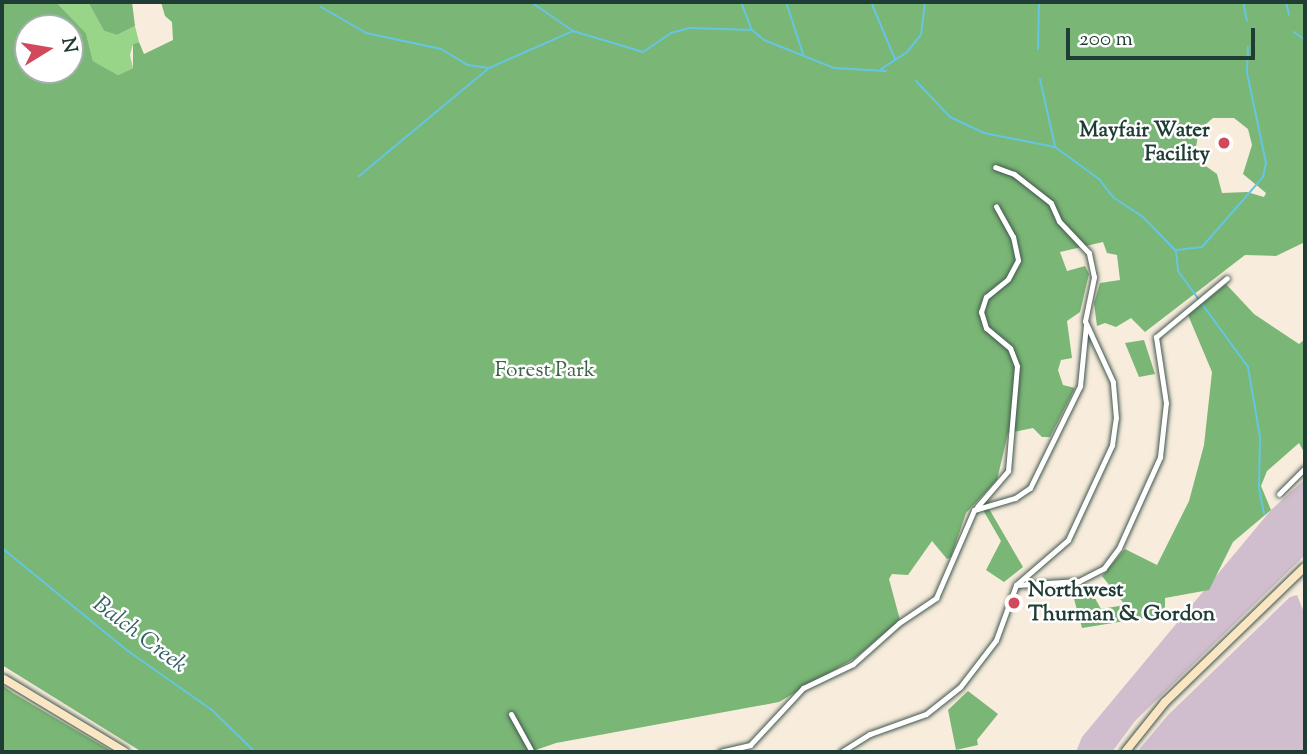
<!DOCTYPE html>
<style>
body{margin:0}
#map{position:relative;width:1307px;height:754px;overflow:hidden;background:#f8eddd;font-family:"Sorts Mill Goudy",serif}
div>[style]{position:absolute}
.industrial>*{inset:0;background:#d0bdcd}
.green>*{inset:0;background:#99d589}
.forest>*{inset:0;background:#7ab675}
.stream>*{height:2px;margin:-1px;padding:0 1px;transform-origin:1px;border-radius:1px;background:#64c6e2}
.roads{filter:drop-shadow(0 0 2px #40574d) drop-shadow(0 0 2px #40574d)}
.street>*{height:5px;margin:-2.5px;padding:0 2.5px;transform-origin:2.5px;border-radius:2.5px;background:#fff}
.secondary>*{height:8px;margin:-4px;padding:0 4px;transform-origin:4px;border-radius:4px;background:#fbe6c3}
.dots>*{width:19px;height:19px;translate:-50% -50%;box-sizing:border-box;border:4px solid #fff;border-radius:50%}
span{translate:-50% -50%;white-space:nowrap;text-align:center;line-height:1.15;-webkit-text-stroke:5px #fff;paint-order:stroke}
.poi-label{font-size:21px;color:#1f3d34;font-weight:700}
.right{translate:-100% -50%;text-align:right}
.left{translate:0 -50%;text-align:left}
.park-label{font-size:21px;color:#3e6349}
.water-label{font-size:23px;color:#305f60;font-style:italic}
.frame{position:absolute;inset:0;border:4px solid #1f3d34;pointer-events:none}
.north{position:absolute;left:14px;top:14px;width:70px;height:70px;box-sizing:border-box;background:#fff;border:2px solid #a5b1ae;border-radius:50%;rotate:79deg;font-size:19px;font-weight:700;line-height:28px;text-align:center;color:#1f3d34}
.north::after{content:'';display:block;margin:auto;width:24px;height:32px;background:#d1495b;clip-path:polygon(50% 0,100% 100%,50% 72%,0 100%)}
.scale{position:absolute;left:1066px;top:28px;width:189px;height:32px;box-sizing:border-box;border:4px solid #1f3d34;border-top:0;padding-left:9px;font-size:21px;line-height:24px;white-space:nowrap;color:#1f3d34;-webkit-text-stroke:5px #fff;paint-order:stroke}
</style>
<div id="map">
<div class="industrial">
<div style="clip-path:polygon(1305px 479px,1305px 555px,1135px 721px,1112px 752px,1076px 752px,1082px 737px,1271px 510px)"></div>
<div style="clip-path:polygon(1297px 595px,1305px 615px,1305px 752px,1137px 752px,1168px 715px,1290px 597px)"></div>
</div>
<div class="green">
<div style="clip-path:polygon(56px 2px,88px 2px,104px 31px,117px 35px,135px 26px,139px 42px,133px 44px,130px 55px,133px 68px,118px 75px,93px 61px,86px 33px)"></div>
</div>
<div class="forest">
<div style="clip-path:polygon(evenodd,2px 2px,56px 2px,86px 33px,93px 61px,118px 75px,133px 68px,133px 44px,139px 42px,144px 54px,173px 40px,172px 22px,165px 16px,161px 2px,1305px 2px,1305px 242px,1276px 256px,1245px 255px,1145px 332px,1131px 318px,1116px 327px,1105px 323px,1097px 326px,1094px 303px,1100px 283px,1120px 280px,1117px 255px,1107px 253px,1103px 242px,1060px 252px,1067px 271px,1085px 266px,1089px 274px,1080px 312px,1067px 321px,1072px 358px,1061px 360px,1058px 370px,1063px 385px,1075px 388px,1050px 437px,1042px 437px,1033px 428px,1008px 433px,997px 480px,966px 513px,951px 557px,947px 559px,932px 541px,908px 575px,892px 574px,889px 579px,900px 620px,855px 658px,779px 702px,556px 743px,530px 752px,142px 752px,2px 665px,2px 2px,28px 28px,70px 28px,70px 70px,28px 70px,28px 28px,2px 2px,1213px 118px,1234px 118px,1248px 129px,1252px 145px,1243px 174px,1266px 193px,1264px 197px,1247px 192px,1222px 193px,1217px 174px,1203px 164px,1196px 147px,1199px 130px,1213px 118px)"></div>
<div style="clip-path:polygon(88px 2px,132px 2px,135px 26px,117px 35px,104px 31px)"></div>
<div style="clip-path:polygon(1226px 284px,1254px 314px,1299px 344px,1305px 339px,1305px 454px,1299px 443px,1267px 471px,1261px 486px,1271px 510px,1233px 542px,1209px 590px,1165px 598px,1165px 607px,1156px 616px,1082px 628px,1071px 588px,1087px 584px,1101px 609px,1125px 605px,1102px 576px,1125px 549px,1157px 565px,1189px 501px,1204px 445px,1212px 372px,1188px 315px)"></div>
<div style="clip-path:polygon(1144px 340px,1155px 374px,1139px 377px,1125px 343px)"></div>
<div style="clip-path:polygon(988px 507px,1023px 567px,1004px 582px,986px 570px,1001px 541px,983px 510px)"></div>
<div style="clip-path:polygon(2px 685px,13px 693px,113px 752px,2px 752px)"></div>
<div style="clip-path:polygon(968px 691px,998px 714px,977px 740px,978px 745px,956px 750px,948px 710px)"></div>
</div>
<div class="stream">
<div style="left:531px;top:2px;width:51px;rotate:34.6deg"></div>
<div style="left:573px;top:31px;width:73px;rotate:16.7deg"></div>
<div style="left:643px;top:52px;width:34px;rotate:-34deg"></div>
<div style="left:671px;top:33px;width:20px;rotate:-15deg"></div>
<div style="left:690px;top:28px;width:62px;rotate:1.8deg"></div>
<div style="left:741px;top:2px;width:30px;rotate:69deg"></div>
<div style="left:752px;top:30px;width:16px;rotate:40deg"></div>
<div style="left:764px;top:40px;width:75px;rotate:21.8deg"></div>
<div style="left:834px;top:68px;width:52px;rotate:3.3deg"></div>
<div style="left:786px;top:2px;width:55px;rotate:71.9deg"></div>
<div style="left:871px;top:2px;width:62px;rotate:67.2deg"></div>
<div style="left:1243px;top:2px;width:19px;rotate:78deg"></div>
<div style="left:1286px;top:2px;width:13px;rotate:77deg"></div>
<div style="left:321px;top:7px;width:52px;rotate:30deg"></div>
<div style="left:366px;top:33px;width:77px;rotate:12deg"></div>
<div style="left:441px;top:49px;width:31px;rotate:31deg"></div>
<div style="left:468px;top:65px;width:21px;rotate:8deg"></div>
<div style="left:1294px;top:32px;width:14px;rotate:36deg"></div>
<div style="left:1038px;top:49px;width:47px;rotate:-88.8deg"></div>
<div style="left:881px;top:69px;width:31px;rotate:-33deg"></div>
<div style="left:907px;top:52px;width:22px;rotate:-51deg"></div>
<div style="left:921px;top:35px;width:33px;rotate:-83deg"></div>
<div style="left:1040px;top:79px;width:69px;rotate:77.4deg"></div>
<div style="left:916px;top:81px;width:50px;rotate:46.6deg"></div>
<div style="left:950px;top:117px;width:38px;rotate:25deg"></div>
<div style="left:984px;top:133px;width:72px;rotate:11.2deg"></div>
<div style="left:1055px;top:147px;width:54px;rotate:36deg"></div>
<div style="left:1099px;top:179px;width:24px;rotate:52deg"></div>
<div style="left:1114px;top:198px;width:35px;rotate:33deg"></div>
<div style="left:1143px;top:217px;width:47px;rotate:45.9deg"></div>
<div style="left:1176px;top:251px;width:20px;rotate:84deg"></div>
<div style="left:1178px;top:271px;width:119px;rotate:53.9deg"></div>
<div style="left:1248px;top:367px;width:71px;rotate:80.3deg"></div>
<div style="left:1260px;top:437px;width:51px;rotate:91.1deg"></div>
<div style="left:1259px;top:488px;width:26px;rotate:79deg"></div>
<div style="left:359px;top:176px;width:169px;rotate:-39.7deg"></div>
<div style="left:489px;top:68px;width:92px;rotate:-23.8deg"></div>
<div style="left:1177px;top:250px;width:25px;rotate:-7deg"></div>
<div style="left:1202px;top:247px;width:93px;rotate:-48.9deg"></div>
<div style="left:1263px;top:177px;width:14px;rotate:-78deg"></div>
<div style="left:1266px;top:163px;width:92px;rotate:-101.9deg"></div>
<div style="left:1247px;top:73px;width:26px;rotate:-88deg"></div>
<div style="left:2px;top:548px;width:163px;rotate:39.3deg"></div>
<div style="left:128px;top:651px;width:103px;rotate:35.1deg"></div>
<div style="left:212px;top:710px;width:60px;rotate:44.3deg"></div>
</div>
<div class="roads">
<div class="street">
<div style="left:1279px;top:494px;width:37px;rotate:-45deg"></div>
<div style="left:977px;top:507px;width:48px;rotate:-49.3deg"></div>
<div style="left:1008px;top:471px;width:105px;rotate:-85.1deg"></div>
<div style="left:1017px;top:366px;width:19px;rotate:-111deg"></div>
<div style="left:1010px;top:348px;width:31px;rotate:-140deg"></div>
<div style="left:986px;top:328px;width:17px;rotate:-107deg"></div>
<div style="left:981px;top:312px;width:16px;rotate:-72deg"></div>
<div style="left:986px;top:297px;width:28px;rotate:-39deg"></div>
<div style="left:1008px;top:279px;width:21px;rotate:-62deg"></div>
<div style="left:1018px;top:260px;width:24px;rotate:-102deg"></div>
<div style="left:1013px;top:237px;width:35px;rotate:-119deg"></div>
<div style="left:1016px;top:585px;width:63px;rotate:-3.6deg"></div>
<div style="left:1079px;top:581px;width:28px;rotate:-27deg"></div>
<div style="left:1104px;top:568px;width:25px;rotate:-53deg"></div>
<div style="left:1119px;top:548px;width:100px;rotate:-65.7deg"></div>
<div style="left:1160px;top:457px;width:54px;rotate:-83.7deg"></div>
<div style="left:1166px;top:403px;width:67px;rotate:-98.6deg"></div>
<div style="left:1156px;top:337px;width:92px;rotate:-39.7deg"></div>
<div style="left:511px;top:714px;width:43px;rotate:61.1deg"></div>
<div style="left:720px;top:752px;width:31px;rotate:-13deg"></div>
<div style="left:750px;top:745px;width:78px;rotate:-47.1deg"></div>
<div style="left:803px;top:688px;width:55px;rotate:-25.6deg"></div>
<div style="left:853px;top:664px;width:62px;rotate:-41.7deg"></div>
<div style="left:899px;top:623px;width:45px;rotate:-34deg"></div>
<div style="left:936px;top:598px;width:96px;rotate:-66.6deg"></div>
<div style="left:974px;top:510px;width:43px;rotate:-16.3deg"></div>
<div style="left:1015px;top:498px;width:18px;rotate:-34deg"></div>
<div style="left:1030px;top:488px;width:114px;rotate:-63.9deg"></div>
<div style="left:1080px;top:386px;width:61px;rotate:-84.4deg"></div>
<div style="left:841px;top:752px;width:34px;rotate:-32deg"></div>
<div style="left:870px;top:734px;width:59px;rotate:-19.7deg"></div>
<div style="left:926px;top:714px;width:43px;rotate:-38.5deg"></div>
<div style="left:960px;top:687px;width:59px;rotate:-52.5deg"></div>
<div style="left:996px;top:640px;width:59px;rotate:-70deg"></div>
<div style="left:1016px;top:585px;width:69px;rotate:-40.9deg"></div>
<div style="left:1068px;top:540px;width:105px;rotate:-65.1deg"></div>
<div style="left:1112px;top:445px;width:27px;rotate:-82deg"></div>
<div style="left:1116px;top:418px;width:36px;rotate:-95deg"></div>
<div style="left:1113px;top:382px;width:67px;rotate:-114.7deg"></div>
<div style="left:1085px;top:321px;width:45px;rotate:-78.4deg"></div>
<div style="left:1094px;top:277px;width:25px;rotate:-102deg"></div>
<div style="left:1089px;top:253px;width:44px;rotate:-133.2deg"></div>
<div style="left:1059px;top:221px;width:20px;rotate:-114deg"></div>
<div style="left:1051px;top:203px;width:47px;rotate:-141.9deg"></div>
<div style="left:1014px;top:174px;width:20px;rotate:-160deg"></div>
</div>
<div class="secondary">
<div style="left:4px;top:679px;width:141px;rotate:31.1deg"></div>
<div style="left:1125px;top:752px;width:64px;rotate:-51.3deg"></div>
<div style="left:1165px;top:702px;width:194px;rotate:-44deg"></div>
</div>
</div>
<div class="dots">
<div style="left:1224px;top:143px;background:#d1495b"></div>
<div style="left:1014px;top:603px;background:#d1495b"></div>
</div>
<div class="poi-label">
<span class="right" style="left:1210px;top:143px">Mayfair Water<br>Facility</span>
<span class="left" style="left:1028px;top:603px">Northwest<br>Thurman &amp; Gordon</span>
</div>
<div class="park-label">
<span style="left:545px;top:371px">Forest Park</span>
</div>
<div class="water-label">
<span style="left:139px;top:636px;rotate:37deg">Balch Creek</span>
</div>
<div class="frame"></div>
<div class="north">N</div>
<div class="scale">200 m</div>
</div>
